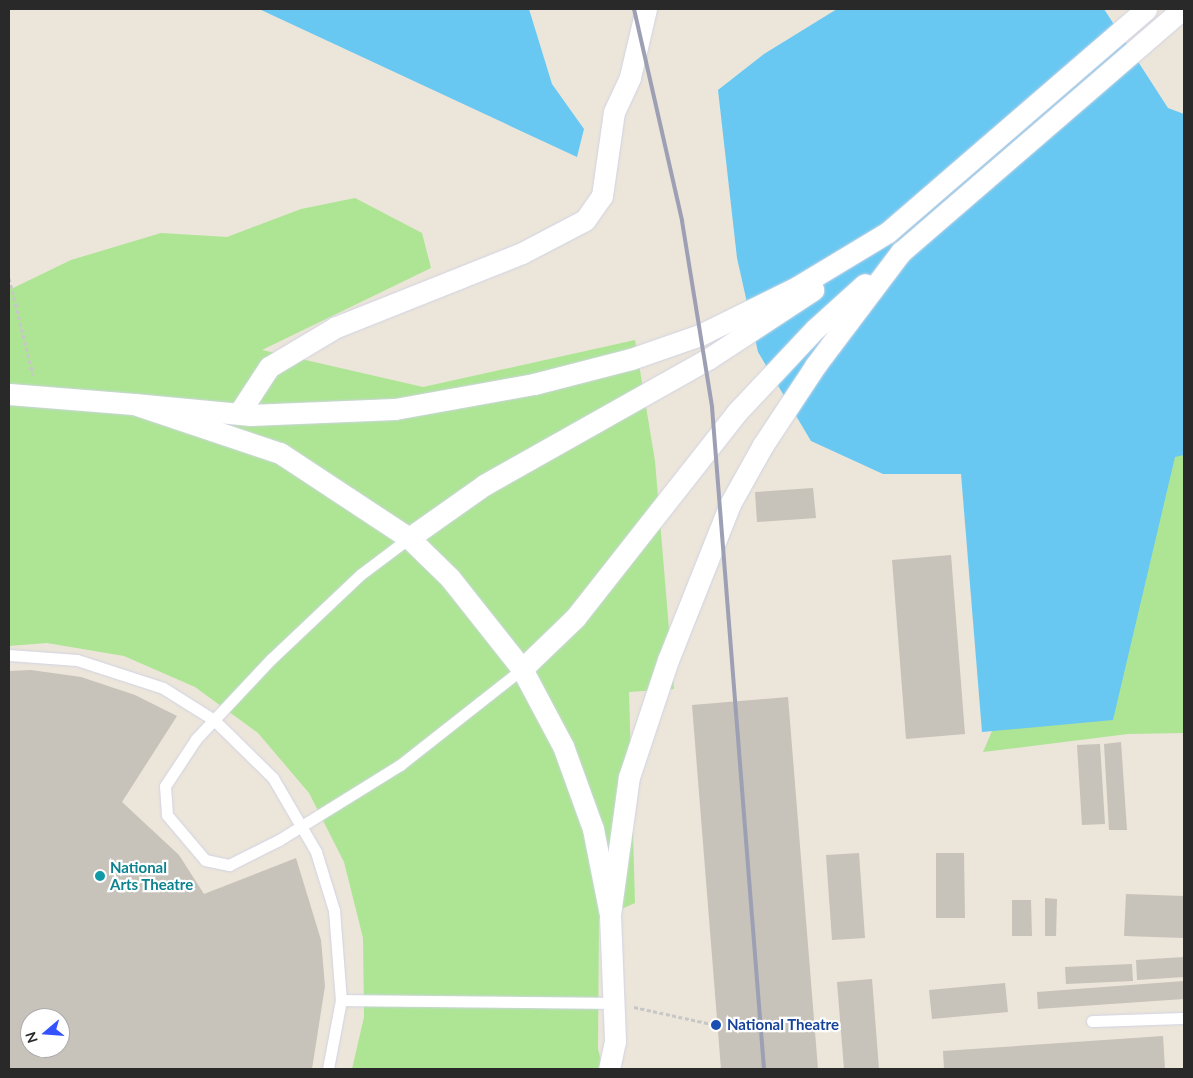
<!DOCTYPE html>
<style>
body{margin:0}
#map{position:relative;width:1193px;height:1078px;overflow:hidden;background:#ece5da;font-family:Lato,sans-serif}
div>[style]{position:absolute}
.green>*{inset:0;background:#ade595}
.water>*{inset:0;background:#69c8f2}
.building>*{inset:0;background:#c7c2ba}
.path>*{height:3px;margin-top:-1.5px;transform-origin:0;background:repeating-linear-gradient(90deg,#c7c7c7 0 4px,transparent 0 6.5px)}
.roads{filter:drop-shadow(0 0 1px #d0d3e3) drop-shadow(0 0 1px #d0d3e3)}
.lane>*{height:11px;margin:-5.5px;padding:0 5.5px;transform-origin:5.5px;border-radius:5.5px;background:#fff}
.street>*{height:21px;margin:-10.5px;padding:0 10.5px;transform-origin:10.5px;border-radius:10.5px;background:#fff}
.rail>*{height:4px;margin:-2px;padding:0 2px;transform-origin:2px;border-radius:2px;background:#9da0b4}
.dots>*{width:14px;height:14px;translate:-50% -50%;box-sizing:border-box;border:2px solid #fff;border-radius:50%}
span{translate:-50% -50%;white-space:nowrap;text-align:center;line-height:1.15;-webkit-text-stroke:4.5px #fff;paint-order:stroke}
.culture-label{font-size:15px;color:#0d838f;font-weight:700}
.left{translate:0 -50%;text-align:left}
.transit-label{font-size:15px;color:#164399;font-weight:700}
.frame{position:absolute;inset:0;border:10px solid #292929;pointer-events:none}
.north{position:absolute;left:20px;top:1008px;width:50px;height:50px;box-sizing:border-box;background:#fff;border:1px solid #a9a9a9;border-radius:50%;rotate:252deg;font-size:14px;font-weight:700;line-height:20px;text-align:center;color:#292929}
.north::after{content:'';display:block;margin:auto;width:18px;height:22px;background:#3552ff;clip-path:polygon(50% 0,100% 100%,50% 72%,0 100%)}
</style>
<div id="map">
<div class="green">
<div style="clip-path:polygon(355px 198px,422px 233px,431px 268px,262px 350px,423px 387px,635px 340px,655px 461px,674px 689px,629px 692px,635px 903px,599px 919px,598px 1049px,603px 1069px,352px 1069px,364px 1017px,363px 938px,344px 862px,309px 793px,258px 733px,195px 687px,124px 656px,47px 643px,9px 646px,9px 290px,71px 260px,161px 233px,227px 237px,301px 209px)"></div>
<div style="clip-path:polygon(1184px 284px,1184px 733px,1128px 734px,983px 752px)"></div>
</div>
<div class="water">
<div style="clip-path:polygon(259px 9px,529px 9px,552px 84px,584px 129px,577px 157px)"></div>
<div style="clip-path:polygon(837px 9px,1104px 9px,1168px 108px,1184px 114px,1184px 455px,1175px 457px,1113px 720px,982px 732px,961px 474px,883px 474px,811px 441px,758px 352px,737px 258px,718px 90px,764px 54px)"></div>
</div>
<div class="building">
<div style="clip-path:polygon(813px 488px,816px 518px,757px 522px,755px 492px)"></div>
<div style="clip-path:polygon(951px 555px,965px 734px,906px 739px,892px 560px)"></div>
<div style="clip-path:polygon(evenodd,31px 670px,81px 677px,135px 695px,177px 716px,122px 802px,179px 855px,204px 894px,296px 858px,321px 940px,325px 986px,312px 1069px,9px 1069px,9px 671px,31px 670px,30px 1018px,60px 1018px,60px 1048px,30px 1048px,30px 1018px)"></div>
<div style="clip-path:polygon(788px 697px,818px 1069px,721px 1069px,692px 705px)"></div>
<div style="clip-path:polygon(1121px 742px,1127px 830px,1109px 830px,1104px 744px)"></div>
<div style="clip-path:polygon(1100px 744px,1105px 824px,1082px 825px,1077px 745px)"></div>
<div style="clip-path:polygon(859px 853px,865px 938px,832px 940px,826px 855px)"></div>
<div style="clip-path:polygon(936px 853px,964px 853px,965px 918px,936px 918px)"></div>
<div style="clip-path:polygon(1126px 894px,1184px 896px,1184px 938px,1124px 936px)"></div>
<div style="clip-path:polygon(1045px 898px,1057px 899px,1056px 936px,1045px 936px)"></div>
<div style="clip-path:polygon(1012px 900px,1031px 900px,1032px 936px,1012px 936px)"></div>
<div style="clip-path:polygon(1184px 957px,1184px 977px,1137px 980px,1136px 960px)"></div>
<div style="clip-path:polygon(1132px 964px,1133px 981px,1066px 984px,1065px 967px)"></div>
<div style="clip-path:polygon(872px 979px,879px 1069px,844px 1069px,837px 982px)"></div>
<div style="clip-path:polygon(1184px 981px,1184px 999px,1038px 1009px,1037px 992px)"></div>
<div style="clip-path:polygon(1005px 983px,1008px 1012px,932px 1019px,929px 990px)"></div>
<div style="clip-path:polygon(1163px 1036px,1165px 1069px,944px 1069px,943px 1051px)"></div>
</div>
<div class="path">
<div style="left:9px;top:278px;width:100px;rotate:76.1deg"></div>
<div style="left:634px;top:1007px;width:84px;rotate:12.4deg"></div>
</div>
<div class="roads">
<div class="lane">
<div style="left:409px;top:538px;width:60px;rotate:143.1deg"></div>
<div style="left:361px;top:574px;width:124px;rotate:136.6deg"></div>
<div style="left:271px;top:659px;width:110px;rotate:133.2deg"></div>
<div style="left:196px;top:739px;width:56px;rotate:123.4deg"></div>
<div style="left:165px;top:786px;width:29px;rotate:86deg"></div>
<div style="left:167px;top:815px;width:59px;rotate:49.8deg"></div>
<div style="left:205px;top:860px;width:25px;rotate:12deg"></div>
<div style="left:229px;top:865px;width:56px;rotate:-26.6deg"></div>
<div style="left:279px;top:840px;width:142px;rotate:-31.8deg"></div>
<div style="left:400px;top:765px;width:155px;rotate:-38.2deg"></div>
<div style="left:9px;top:655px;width:68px;rotate:4.2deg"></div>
<div style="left:77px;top:660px;width:90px;rotate:18deg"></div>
<div style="left:163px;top:688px;width:60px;rotate:32.1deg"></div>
<div style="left:214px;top:720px;width:83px;rotate:44.5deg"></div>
<div style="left:273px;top:778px;width:86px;rotate:59.8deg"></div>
<div style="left:316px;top:852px;width:61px;rotate:72.8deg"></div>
<div style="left:334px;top:910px;width:90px;rotate:85.6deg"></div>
<div style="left:341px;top:1000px;width:70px;rotate:100.7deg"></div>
<div style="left:341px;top:1000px;width:273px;rotate:0.6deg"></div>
<div style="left:1092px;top:1021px;width:92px;rotate:-1.9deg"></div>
</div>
<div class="street">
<div style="left:9px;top:394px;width:125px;rotate:4.6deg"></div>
<div style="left:134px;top:404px;width:154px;rotate:18.6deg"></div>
<div style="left:280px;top:453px;width:154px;rotate:33.4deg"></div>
<div style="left:409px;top:538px;width:57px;rotate:44.3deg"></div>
<div style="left:450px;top:578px;width:116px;rotate:51.6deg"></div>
<div style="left:522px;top:669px;width:87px;rotate:62deg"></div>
<div style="left:563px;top:746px;width:88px;rotate:70.1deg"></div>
<div style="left:593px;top:829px;width:88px;rotate:78.8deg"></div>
<div style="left:610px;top:915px;width:126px;rotate:87.7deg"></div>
<div style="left:615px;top:1041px;width:29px;rotate:102deg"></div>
<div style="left:134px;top:404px;width:117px;rotate:5.4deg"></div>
<div style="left:250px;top:415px;width:145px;rotate:-2.4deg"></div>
<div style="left:395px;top:409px;width:141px;rotate:-10.2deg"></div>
<div style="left:534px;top:384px;width:100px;rotate:-14.5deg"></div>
<div style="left:631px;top:359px;width:73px;rotate:-19.2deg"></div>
<div style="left:700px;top:335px;width:108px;rotate:-26.3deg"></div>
<div style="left:797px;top:287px;width:106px;rotate:-31.1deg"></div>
<div style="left:888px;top:232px;width:341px;rotate:-40.8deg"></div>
<div style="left:239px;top:413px;width:55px;rotate:-56.9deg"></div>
<div style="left:269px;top:367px;width:78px;rotate:-30.8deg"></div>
<div style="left:336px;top:327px;width:200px;rotate:-21.7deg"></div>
<div style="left:522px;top:253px;width:71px;rotate:-27.6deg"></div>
<div style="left:585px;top:220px;width:29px;rotate:-55deg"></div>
<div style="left:602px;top:196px;width:85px;rotate:-81.9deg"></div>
<div style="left:614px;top:112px;width:38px;rotate:-65deg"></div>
<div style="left:630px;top:77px;width:70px;rotate:-76.8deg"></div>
<div style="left:409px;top:538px;width:92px;rotate:-35.2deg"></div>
<div style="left:484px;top:485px;width:257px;rotate:-29.4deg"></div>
<div style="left:708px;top:359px;width:126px;rotate:-33.3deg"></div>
<div style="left:522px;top:669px;width:74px;rotate:-43.9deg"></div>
<div style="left:575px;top:618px;width:262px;rotate:-51.8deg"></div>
<div style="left:737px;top:412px;width:114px;rotate:-46.8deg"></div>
<div style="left:815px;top:329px;width:67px;rotate:-42deg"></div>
<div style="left:610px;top:915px;width:139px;rotate:-82.2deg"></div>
<div style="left:629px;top:777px;width:123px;rotate:-71.6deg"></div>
<div style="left:668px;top:660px;width:168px;rotate:-68.3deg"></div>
<div style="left:730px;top:504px;width:68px;rotate:-60.8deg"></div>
<div style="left:763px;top:445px;width:95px;rotate:-56.6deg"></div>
<div style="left:815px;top:366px;width:143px;rotate:-53deg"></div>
<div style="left:901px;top:252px;width:372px;rotate:-40.8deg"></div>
</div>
</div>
<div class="rail">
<div style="left:634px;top:9px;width:217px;rotate:77.2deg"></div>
<div style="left:682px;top:221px;width:188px;rotate:80.8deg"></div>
<div style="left:712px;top:407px;width:664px;rotate:85.51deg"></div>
</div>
<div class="dots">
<div style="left:100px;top:876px;background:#0f9aa8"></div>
<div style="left:716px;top:1025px;background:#1a4fb4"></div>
</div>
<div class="culture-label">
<span class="left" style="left:110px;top:876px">National<br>Arts Theatre</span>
</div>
<div class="transit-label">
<span class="left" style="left:727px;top:1025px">National Theatre</span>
</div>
<div class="frame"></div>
<div class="north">N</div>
</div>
